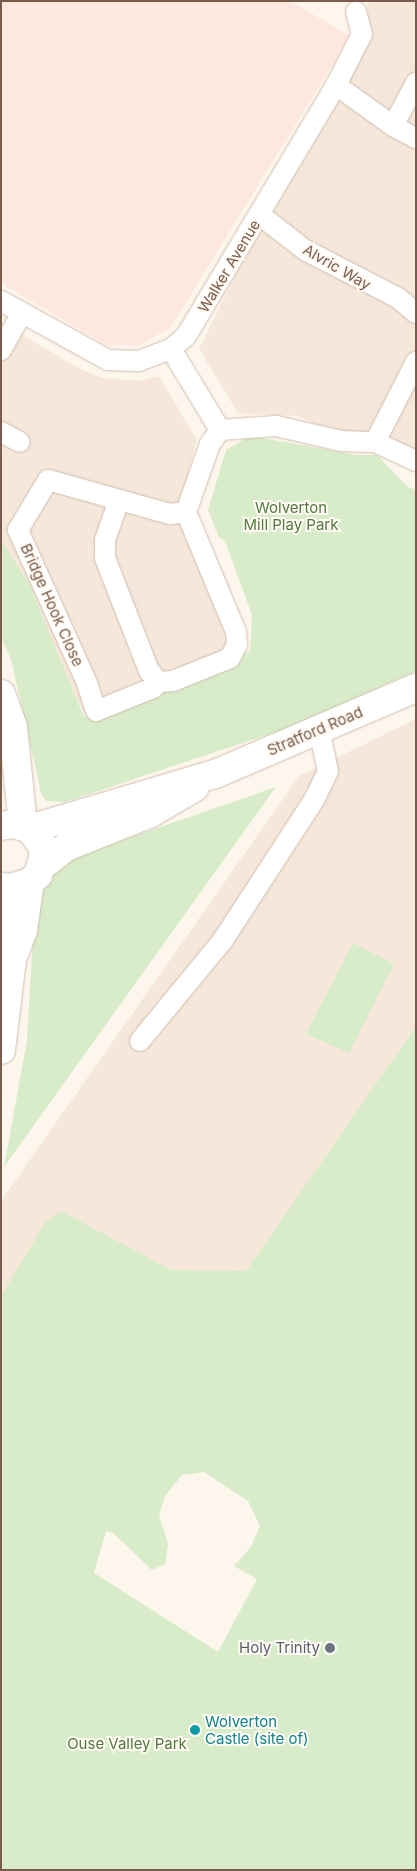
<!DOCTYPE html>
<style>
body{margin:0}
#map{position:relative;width:417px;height:1871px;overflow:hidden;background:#fdf6ec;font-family:Inter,sans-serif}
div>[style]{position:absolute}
.residential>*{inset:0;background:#f5e8da}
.commercial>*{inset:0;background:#fde8e0}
.green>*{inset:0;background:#d8ecc9}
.roads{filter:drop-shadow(0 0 1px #d1beb0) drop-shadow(0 0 1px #d1beb0)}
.street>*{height:20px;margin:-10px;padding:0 10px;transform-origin:10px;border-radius:10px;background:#fff}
.secondary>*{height:28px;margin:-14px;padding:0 14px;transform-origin:14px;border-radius:14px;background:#fff}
.dots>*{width:14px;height:14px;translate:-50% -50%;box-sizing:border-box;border:2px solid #fffaf3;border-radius:50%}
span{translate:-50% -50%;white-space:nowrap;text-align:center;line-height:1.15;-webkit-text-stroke:4px #fffaf3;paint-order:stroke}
.street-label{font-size:15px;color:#7a5c4d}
.park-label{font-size:15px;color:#537a41}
.worship-label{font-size:15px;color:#5b616d}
.right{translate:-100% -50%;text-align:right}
.culture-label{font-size:15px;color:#0d838f}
.left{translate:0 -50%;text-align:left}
.frame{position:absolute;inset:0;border:2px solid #7a5c4d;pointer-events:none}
</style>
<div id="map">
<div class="residential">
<div style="clip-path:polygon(370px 1px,416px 1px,416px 472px,298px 416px,238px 413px,199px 349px)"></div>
<div style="clip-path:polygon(1px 322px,82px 370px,102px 378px,140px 381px,159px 376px,197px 440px,183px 493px,244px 656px,91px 728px,1px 541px)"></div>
<div style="clip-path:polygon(416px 719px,416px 1026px,134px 1434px,1px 1354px,1px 1201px,299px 776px)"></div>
</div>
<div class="commercial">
<div style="clip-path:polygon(1px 1px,290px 1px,350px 36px,171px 327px,139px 346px,106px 345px,1px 283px)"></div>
</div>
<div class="green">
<div style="clip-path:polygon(251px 436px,357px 455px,377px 455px,408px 487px,416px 490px,416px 671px,285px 729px,65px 802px,46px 801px,41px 793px,11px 659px,1px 638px,1px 540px,30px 586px,84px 717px,250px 651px,252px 615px,225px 541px,219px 537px,208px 510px,226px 450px)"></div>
<div style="clip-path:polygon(276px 787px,4px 1167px,27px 1040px,35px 900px,59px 862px)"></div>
<div style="clip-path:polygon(353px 943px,394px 964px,349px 1053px,306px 1034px)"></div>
<div style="clip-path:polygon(evenodd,416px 1026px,416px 1870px,1px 1870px,1px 1296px,45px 1223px,61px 1211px,171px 1270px,246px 1271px,416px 1026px,204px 1472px,248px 1501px,260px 1526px,251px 1547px,234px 1566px,257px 1579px,218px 1652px,94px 1573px,106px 1531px,112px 1532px,152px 1570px,165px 1564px,168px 1544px,159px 1515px,165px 1496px,182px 1475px,204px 1472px)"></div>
</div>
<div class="roads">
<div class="street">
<div style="left:336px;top:85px;width:70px;rotate:35.7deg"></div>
<div style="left:393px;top:126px;width:26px;rotate:28deg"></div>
<div style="left:393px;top:126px;width:49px;rotate:-61.9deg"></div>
<div style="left:260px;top:215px;width:57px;rotate:37.9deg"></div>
<div style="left:305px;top:250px;width:105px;rotate:27.3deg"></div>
<div style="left:398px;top:298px;width:23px;rotate:40deg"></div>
<div style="left:1px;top:301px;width:122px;rotate:28.9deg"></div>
<div style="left:108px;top:360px;width:31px;rotate:2deg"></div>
<div style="left:139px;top:361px;width:34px;rotate:-21deg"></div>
<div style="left:171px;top:349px;width:20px;rotate:-41deg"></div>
<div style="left:186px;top:336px;width:292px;rotate:-59.1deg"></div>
<div style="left:336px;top:85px;width:57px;rotate:-63deg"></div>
<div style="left:362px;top:34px;width:23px;rotate:-105deg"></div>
<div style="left:171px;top:349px;width:95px;rotate:58.8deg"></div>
<div style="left:220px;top:430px;width:56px;rotate:-4.1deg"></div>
<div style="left:276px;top:426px;width:67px;rotate:13deg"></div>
<div style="left:341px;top:441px;width:34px;rotate:2deg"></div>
<div style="left:375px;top:442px;width:45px;rotate:24.9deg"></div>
<div style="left:1px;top:350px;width:43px;rotate:-60.4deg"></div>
<div style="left:1px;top:432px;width:21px;rotate:28deg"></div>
<div style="left:375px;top:442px;width:90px;rotate:-62.9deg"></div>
<div style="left:119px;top:500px;width:42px;rotate:109.3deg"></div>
<div style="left:105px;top:540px;width:18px;rotate:90deg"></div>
<div style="left:105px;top:558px;width:121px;rotate:68.7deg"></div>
<div style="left:149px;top:671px;width:15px;rotate:48deg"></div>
<div style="left:159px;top:682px;width:14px;rotate:-4deg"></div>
<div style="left:173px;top:681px;width:61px;rotate:-22deg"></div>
<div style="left:230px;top:658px;width:16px;rotate:-63deg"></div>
<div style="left:237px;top:644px;width:12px;rotate:-95deg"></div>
<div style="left:236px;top:632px;width:130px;rotate:-112.6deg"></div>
<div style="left:186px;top:512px;width:72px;rotate:-70.6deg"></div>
<div style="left:210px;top:444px;width:17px;rotate:-54deg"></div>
<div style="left:159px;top:682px;width:8px;rotate:135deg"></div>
<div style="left:153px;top:688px;width:61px;rotate:158deg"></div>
<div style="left:96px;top:711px;width:29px;rotate:-108deg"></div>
<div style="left:87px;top:683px;width:168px;rotate:-114.3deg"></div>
<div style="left:18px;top:530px;width:58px;rotate:-59deg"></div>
<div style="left:48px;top:480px;width:127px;rotate:15.6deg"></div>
<div style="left:170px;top:514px;width:16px;rotate:-7deg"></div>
<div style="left:140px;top:1041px;width:131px;rotate:-50.6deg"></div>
<div style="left:223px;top:940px;width:167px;rotate:-57deg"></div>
<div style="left:314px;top:800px;width:32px;rotate:-64deg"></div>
<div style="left:328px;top:771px;width:42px;rotate:-102.4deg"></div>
</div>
<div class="secondary">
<div style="left:1px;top:694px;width:35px;rotate:70deg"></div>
<div style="left:13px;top:727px;width:100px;rotate:84.2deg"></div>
<div style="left:1px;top:826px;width:13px;rotate:-9deg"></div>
<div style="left:14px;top:824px;width:17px;rotate:17deg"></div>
<div style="left:30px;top:829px;width:20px;rotate:53deg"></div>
<div style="left:42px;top:845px;width:10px;rotate:79deg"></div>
<div style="left:44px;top:855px;width:21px;rotate:107deg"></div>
<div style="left:38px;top:875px;width:11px;rotate:139deg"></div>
<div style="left:30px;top:882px;width:20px;rotate:162deg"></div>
<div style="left:11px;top:888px;width:10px;rotate:-174deg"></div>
<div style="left:30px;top:829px;width:193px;rotate:-16.6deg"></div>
<div style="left:215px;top:774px;width:219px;rotate:-23.2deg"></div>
<div style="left:43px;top:865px;width:29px;rotate:-38deg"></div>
<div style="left:66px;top:847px;width:89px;rotate:-21.7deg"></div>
<div style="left:149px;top:814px;width:53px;rotate:-30.4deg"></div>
<div style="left:1px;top:888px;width:48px;rotate:87.6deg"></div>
<div style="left:3px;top:936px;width:25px;rotate:69deg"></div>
<div style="left:1px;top:1050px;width:92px;rotate:-83.1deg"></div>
<div style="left:12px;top:959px;width:31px;rotate:-69deg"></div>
<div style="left:23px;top:930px;width:49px;rotate:-81.7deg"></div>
</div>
</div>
<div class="dots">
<div style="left:330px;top:1648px;background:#6b7280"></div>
<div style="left:195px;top:1730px;background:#0f9aa8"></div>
</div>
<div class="street-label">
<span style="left:229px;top:266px;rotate:-59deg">Walker Avenue</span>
<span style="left:337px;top:267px;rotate:30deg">Alvric Way</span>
<span style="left:52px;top:605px;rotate:66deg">Bridge Hook Close</span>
<span style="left:315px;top:731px;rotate:-23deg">Stratford Road</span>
</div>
<div class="park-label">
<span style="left:291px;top:516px">Wolverton<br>Mill Play Park</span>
<span style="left:127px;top:1744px">Ouse Valley Park</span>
</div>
<div class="worship-label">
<span class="right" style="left:320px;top:1648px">Holy Trinity</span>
</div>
<div class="culture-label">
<span class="left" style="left:205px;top:1730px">Wolverton<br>Castle (site of)</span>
</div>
<div class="frame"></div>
</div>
